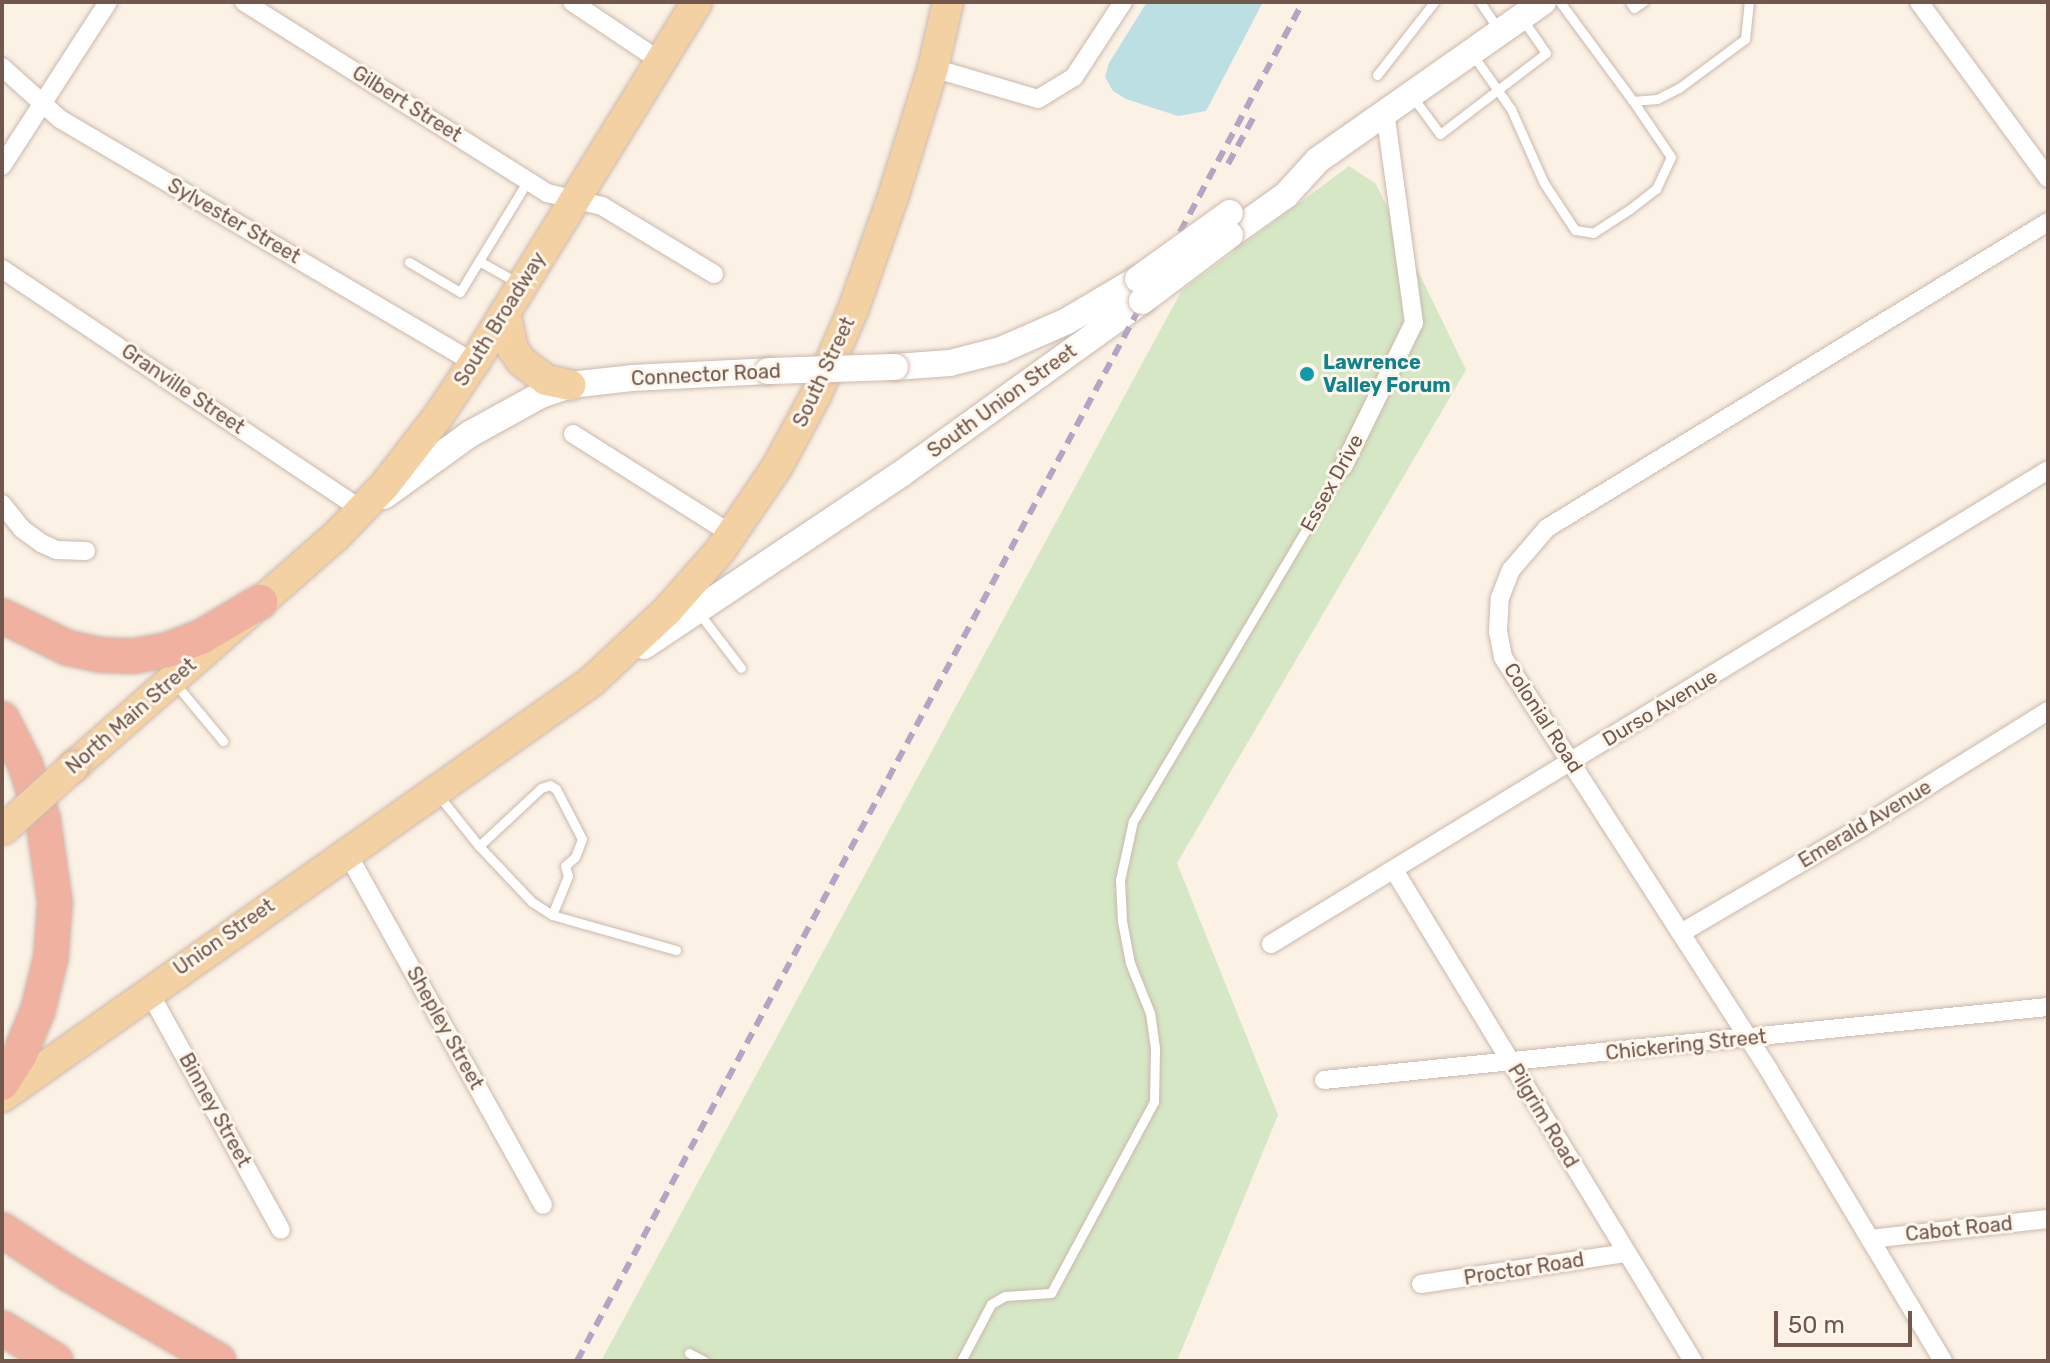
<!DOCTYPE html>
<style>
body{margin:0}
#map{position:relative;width:2050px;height:1363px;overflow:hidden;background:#fbf1e5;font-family:Rubik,sans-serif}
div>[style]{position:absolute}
.green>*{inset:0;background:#d5e7c5}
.water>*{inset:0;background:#bbdfe3}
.roads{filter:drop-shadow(0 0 2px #cbb8ac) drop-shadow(0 0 2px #cbb8ac)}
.lane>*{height:9px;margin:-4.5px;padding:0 4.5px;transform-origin:4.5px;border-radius:4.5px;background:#fff}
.street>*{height:18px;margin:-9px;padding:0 9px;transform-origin:9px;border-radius:9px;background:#fff}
.secondary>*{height:26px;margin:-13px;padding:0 13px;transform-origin:13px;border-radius:13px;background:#fff}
.primary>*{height:30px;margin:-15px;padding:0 15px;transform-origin:15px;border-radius:15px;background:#f4d1a2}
.highway>*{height:34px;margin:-17px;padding:0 17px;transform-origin:17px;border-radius:17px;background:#f0b1a0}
.rail>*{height:6px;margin-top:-3px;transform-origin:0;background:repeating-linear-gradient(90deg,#b3a5c3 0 12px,transparent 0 20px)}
.bridges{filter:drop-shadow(0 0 2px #d0baad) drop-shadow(0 0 2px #d0baad)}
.secondary-bridge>*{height:26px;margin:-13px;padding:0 13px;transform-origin:13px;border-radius:13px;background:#fff}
.primary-bridge>*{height:30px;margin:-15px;padding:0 15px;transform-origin:15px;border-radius:15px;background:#f4d1a2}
.dots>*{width:22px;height:22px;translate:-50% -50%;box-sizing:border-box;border:4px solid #fef5eb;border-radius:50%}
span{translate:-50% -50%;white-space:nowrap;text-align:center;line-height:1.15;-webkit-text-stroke:6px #fef5eb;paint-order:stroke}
.street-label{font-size:20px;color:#71574c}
.culture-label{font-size:20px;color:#0d838f;font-weight:700}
.left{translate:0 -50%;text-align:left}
.frame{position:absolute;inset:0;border:4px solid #71574c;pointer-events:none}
.scale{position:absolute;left:1774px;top:1311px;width:138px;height:36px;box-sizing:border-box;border:4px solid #71574c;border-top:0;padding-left:10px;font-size:24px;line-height:28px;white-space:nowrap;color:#71574c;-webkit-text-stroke:6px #fef5eb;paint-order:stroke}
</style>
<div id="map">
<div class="green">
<div style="clip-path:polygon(1349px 166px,1376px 184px,1466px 370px,1177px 863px,1278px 1115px,1177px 1361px,601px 1361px,1182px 290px)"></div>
</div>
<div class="water">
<div style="clip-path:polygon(1147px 2px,1263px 2px,1206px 111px,1178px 116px,1126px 99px,1113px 91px,1105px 77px,1109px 63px)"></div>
</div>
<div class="roads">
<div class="lane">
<div style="left:1480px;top:2px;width:32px;rotate:56deg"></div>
<div style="left:1560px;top:2px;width:123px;rotate:53.6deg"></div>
<div style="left:1633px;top:101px;width:24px;rotate:-5deg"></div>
<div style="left:1657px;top:99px;width:25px;rotate:-27deg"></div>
<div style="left:1679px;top:88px;width:82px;rotate:-36.6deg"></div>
<div style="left:1745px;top:39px;width:37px;rotate:-84deg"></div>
<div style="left:1630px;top:2px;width:7px;rotate:56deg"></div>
<div style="left:1634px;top:8px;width:11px;rotate:-34deg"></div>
<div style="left:1473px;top:55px;width:66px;rotate:54.9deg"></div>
<div style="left:1511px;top:109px;width:81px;rotate:66deg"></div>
<div style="left:1544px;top:183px;width:56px;rotate:56.6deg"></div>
<div style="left:1575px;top:230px;width:18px;rotate:9deg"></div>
<div style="left:1593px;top:233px;width:44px;rotate:-33deg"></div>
<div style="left:1630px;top:209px;width:33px;rotate:-38deg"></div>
<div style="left:1656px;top:189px;width:35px;rotate:-65deg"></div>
<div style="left:1671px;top:157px;width:68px;rotate:-124.2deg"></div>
<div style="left:1377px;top:75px;width:93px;rotate:-52deg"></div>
<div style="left:1412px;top:96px;width:47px;rotate:53.6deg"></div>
<div style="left:1440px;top:134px;width:133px;rotate:-37.4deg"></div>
<div style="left:1546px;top:53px;width:40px;rotate:-124.9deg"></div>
<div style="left:479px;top:261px;width:45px;rotate:29.4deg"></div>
<div style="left:409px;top:262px;width:59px;rotate:30.5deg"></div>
<div style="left:460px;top:292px;width:131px;rotate:-58.7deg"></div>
<div style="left:699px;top:613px;width:69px;rotate:52.6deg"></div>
<div style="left:174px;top:682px;width:77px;rotate:50.3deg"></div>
<div style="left:439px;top:796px;width:64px;rotate:51.3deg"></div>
<div style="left:479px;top:846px;width:77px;rotate:46.6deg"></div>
<div style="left:532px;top:902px;width:24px;rotate:33deg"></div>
<div style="left:552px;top:915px;width:129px;rotate:15.8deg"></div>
<div style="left:479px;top:846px;width:85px;rotate:-43.1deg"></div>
<div style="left:541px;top:788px;width:9px;rotate:-18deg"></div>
<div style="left:550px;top:785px;width:7px;rotate:34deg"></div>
<div style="left:556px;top:789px;width:56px;rotate:62.5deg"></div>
<div style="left:582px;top:839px;width:19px;rotate:111deg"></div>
<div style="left:575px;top:857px;width:13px;rotate:138deg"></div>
<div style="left:565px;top:866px;width:10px;rotate:73deg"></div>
<div style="left:568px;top:876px;width:42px;rotate:112.3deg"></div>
<div style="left:689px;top:1353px;width:17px;rotate:28deg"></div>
<div style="left:961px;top:1361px;width:64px;rotate:-62.2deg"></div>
<div style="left:991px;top:1304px;width:16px;rotate:-30deg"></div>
<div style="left:1005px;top:1296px;width:46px;rotate:-3.7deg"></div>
<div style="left:1051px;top:1293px;width:217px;rotate:-61.7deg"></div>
<div style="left:1154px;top:1102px;width:54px;rotate:-88.9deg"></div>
<div style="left:1155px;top:1048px;width:35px;rotate:-98deg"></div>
<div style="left:1150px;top:1013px;width:54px;rotate:-111.8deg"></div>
<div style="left:1130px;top:963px;width:43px;rotate:-100.8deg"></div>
<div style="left:1122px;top:921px;width:41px;rotate:-92.8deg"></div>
<div style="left:1120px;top:880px;width:60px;rotate:-77.6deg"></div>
<div style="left:1133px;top:821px;width:412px;rotate:-59.3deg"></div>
</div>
<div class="street">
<div style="left:244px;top:2px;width:358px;rotate:32.2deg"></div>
<div style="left:547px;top:193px;width:57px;rotate:13.3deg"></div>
<div style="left:602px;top:206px;width:131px;rotate:31.3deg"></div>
<div style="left:572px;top:2px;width:106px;rotate:33.8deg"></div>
<div style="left:1919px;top:2px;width:218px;rotate:53.8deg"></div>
<div style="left:2px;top:67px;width:78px;rotate:41.9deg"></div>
<div style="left:60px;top:119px;width:481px;rotate:30.5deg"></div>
<div style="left:933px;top:68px;width:109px;rotate:16.4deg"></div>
<div style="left:1038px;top:99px;width:42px;rotate:-31.4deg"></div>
<div style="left:1074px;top:77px;width:90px;rotate:-56.8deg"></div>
<div style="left:2px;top:166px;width:195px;rotate:-57.1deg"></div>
<div style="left:2px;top:269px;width:435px;rotate:33.8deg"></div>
<div style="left:573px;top:434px;width:187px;rotate:32.3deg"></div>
<div style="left:1343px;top:467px;width:161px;rotate:-63.8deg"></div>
<div style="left:1414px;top:323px;width:213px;rotate:-97.8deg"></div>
<div style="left:2px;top:504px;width:32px;rotate:51deg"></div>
<div style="left:22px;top:529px;width:24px;rotate:36deg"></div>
<div style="left:41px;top:543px;width:17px;rotate:24deg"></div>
<div style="left:57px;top:550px;width:29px;rotate:2deg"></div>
<div style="left:346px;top:851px;width:405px;rotate:60.9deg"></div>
<div style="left:1394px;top:870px;width:575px;rotate:58.66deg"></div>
<div style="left:1681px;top:933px;width:208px;rotate:-30.4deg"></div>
<div style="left:1860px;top:828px;width:221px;rotate:-31.9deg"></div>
<div style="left:1271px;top:944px;width:910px;rotate:-31.38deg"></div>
<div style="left:148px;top:990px;width:274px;rotate:61deg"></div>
<div style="left:1324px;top:1080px;width:728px;rotate:-5.76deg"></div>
<div style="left:1870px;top:1239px;width:179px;rotate:-6.4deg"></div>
<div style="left:1421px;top:1284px;width:208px;rotate:-8.6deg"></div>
<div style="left:1943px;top:1361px;width:339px;rotate:-120.9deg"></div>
<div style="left:1769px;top:1070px;width:491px;rotate:-122.8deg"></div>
<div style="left:1503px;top:657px;width:26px;rotate:-101deg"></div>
<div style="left:1498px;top:631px;width:33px;rotate:-87deg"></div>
<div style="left:1500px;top:598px;width:30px;rotate:-69deg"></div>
<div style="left:1511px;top:570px;width:55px;rotate:-49.4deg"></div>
<div style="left:1547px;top:528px;width:587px;rotate:-31.42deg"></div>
</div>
<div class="secondary">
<div style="left:1230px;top:235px;width:69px;rotate:-35.5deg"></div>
<div style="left:1286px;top:195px;width:47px;rotate:-47.6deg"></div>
<div style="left:1318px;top:160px;width:275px;rotate:-35.1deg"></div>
<div style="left:895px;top:367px;width:55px;rotate:-4.2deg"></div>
<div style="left:950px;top:363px;width:53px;rotate:-14.3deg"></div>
<div style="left:1001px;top:350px;width:72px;rotate:-23.7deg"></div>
<div style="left:1067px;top:321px;width:82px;rotate:-30.6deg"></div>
<div style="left:384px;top:496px;width:106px;rotate:-35.8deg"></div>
<div style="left:470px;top:434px;width:81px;rotate:-28.8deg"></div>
<div style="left:541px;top:395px;width:31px;rotate:-19deg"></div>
<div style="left:570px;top:385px;width:62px;rotate:-6.4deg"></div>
<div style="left:632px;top:378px;width:136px;rotate:-2.9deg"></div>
<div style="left:644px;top:646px;width:309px;rotate:-33.8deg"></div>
<div style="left:901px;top:474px;width:297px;rotate:-35.7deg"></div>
</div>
<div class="primary">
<div style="left:505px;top:312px;width:38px;rotate:78deg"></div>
<div style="left:513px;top:349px;width:14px;rotate:56deg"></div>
<div style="left:521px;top:361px;width:31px;rotate:37deg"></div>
<div style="left:546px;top:380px;width:25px;rotate:12deg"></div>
<div style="left:74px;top:766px;width:347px;rotate:-41.3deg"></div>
<div style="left:335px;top:537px;width:72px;rotate:-46.1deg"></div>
<div style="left:385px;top:485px;width:85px;rotate:-52.2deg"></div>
<div style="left:437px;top:418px;width:66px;rotate:-56.1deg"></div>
<div style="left:474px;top:363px;width:424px;rotate:-58.3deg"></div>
<div style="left:2px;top:1097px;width:721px;rotate:-35.17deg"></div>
<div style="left:591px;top:682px;width:104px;rotate:-43.1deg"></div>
<div style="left:667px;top:611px;width:79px;rotate:-48.6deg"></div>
<div style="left:719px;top:552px;width:103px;rotate:-55.7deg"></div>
<div style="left:777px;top:467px;width:82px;rotate:-61.6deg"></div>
<div style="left:816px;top:395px;width:93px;rotate:-66.5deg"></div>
<div style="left:853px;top:310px;width:123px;rotate:-70.5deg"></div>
<div style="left:894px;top:194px;width:132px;rotate:-72.8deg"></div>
<div style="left:933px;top:68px;width:68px;rotate:-77.2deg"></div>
</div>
<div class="highway">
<div style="left:2px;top:616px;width:73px;rotate:25.9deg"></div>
<div style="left:68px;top:648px;width:33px;rotate:12deg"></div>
<div style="left:100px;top:655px;width:34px;rotate:2deg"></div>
<div style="left:134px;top:656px;width:34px;rotate:-10deg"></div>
<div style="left:167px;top:650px;width:36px;rotate:-21deg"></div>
<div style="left:201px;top:637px;width:69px;rotate:-30.7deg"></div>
<div style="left:2px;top:719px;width:51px;rotate:62.9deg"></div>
<div style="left:25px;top:764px;width:58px;rotate:71.9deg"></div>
<div style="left:43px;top:819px;width:84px;rotate:81.8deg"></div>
<div style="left:55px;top:902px;width:55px;rotate:94.2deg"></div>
<div style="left:51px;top:957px;width:55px;rotate:103.8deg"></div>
<div style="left:38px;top:1010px;width:48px;rotate:112.2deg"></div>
<div style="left:20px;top:1054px;width:34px;rotate:122deg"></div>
<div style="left:2px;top:1230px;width:80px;rotate:33.3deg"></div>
<div style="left:69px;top:1274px;width:173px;rotate:30.1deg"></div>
<div style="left:2px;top:1328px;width:63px;rotate:31.4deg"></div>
</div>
</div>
<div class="rail">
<div style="left:1228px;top:164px;width:60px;rotate:-61.3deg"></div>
<div style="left:577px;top:1361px;width:1541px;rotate:-61.89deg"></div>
</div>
<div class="bridges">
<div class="secondary-bridge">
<div style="left:1138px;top:279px;width:113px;rotate:-35.7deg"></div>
<div style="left:1142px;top:301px;width:110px;rotate:-36.9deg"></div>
<div style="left:768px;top:371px;width:127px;rotate:-1.8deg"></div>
</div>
<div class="primary-bridge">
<div style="left:4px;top:829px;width:94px;rotate:-42deg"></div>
</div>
</div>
<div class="dots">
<div style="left:1307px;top:374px;background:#0f9aa8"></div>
</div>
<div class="street-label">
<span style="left:407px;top:104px;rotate:32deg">Gilbert Street</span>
<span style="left:234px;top:221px;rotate:30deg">Sylvester Street</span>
<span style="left:500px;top:319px;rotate:-58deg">South Broadway</span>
<span style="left:824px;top:372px;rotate:-65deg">South Street</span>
<span style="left:706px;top:375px;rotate:-3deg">Connector Road</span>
<span style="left:183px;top:389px;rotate:34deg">Granville Street</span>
<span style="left:1002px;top:401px;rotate:-36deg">South Union Street</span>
<span style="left:1332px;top:483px;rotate:-61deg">Essex Drive</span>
<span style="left:1660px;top:708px;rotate:-31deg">Durso Avenue</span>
<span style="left:131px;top:716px;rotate:-41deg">North Main Street</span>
<span style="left:1543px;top:718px;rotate:57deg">Colonial Road</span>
<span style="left:1865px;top:824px;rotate:-31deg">Emerald Avenue</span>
<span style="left:224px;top:937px;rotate:-35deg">Union Street</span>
<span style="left:445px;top:1028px;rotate:61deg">Shepley Street</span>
<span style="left:1686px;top:1045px;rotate:-6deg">Chickering Street</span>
<span style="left:215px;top:1110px;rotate:61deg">Binney Street</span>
<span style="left:1543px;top:1116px;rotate:59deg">Pilgrim Road</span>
<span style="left:1959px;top:1229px;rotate:-6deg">Cabot Road</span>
<span style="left:1524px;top:1269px;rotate:-9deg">Proctor Road</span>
</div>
<div class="culture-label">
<span class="left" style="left:1323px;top:374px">Lawrence<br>Valley Forum</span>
</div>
<div class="frame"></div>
<div class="scale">50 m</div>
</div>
